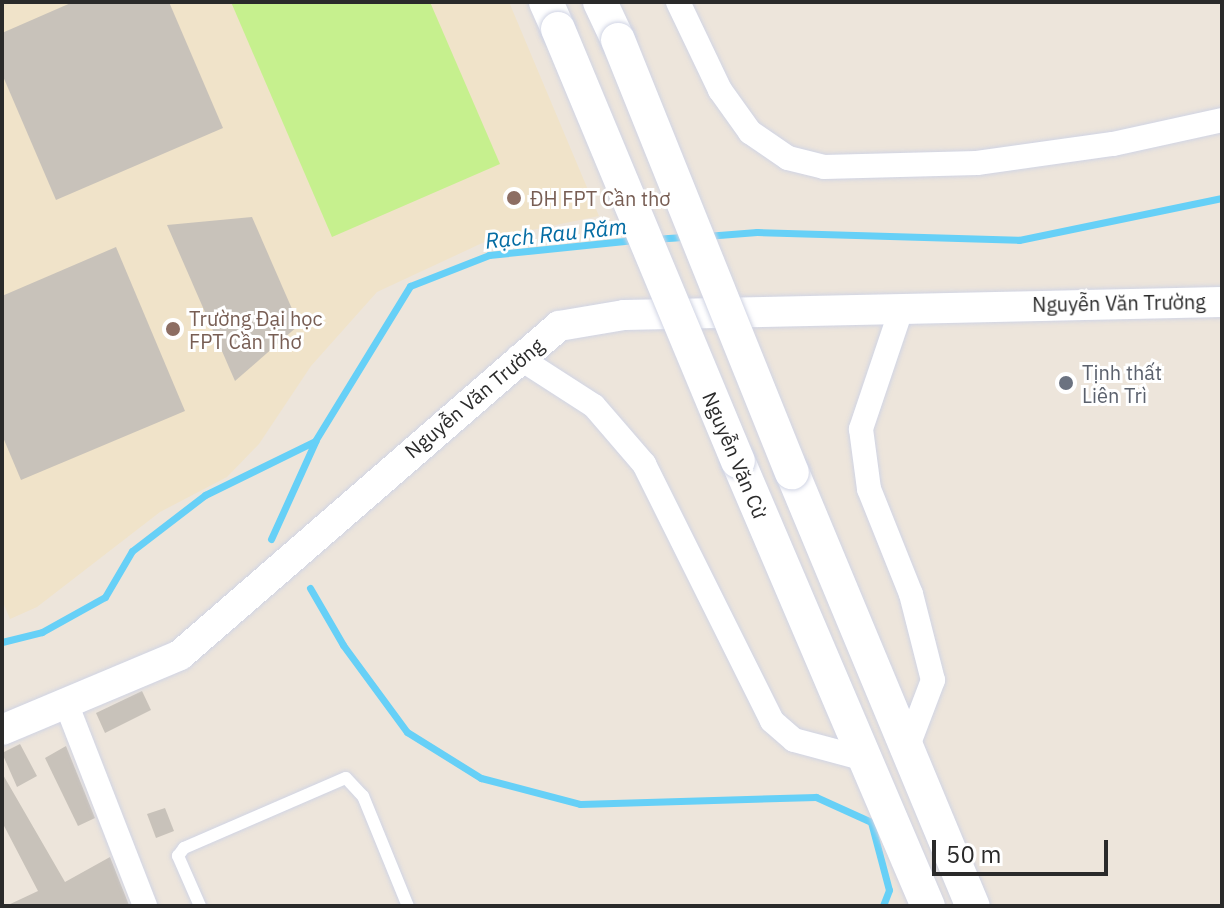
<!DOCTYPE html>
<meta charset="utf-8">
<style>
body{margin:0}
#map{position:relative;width:1224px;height:908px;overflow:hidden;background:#ede5db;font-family:"IBM Plex Sans",sans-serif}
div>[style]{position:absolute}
.education>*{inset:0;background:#f0e3c9}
.pitch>*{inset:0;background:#c6f08e}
.stream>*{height:7px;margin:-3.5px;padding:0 3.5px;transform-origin:3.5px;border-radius:3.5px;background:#66d0f7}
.building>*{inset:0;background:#c8c2ba}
.roads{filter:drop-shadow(0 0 2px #d0d4e4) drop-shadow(0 0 2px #d0d4e4)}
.service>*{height:12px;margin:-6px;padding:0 6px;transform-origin:6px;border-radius:6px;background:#fff}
.minor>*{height:24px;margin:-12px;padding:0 12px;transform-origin:12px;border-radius:12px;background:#fff}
.tertiary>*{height:30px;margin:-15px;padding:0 15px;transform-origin:15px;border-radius:15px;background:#fff}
.secondary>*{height:34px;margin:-17px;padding:0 17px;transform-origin:17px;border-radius:17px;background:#fff}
.bridges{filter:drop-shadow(0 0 2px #d0d4e4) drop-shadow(0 0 2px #d0d4e4)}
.secondary-bridge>*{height:34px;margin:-17px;padding:0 17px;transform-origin:17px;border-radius:17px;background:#fff}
.dots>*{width:22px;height:22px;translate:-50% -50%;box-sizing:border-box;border:4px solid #fff;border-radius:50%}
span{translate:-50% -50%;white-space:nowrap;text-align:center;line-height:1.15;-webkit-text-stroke:6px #fff;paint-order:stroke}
.education-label{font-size:20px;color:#785e54}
.left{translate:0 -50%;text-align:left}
.street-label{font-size:20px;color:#2a2a2a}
.worship-label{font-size:20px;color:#5b616d}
.water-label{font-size:22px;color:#046ca3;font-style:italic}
.frame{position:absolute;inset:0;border:4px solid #2a2a2a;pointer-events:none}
.scale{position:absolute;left:932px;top:840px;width:176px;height:36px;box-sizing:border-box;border:4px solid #2a2a2a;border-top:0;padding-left:10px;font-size:24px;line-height:28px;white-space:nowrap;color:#2a2a2a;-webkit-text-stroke:6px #fff;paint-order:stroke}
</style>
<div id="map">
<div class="education">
<div style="clip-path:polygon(2px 2px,509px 2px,599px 216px,493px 238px,377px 292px,311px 366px,259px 444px,227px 477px,160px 512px,37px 607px,10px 619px,2px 600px)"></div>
</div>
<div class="pitch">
<div style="clip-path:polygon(231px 2px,430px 2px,500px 164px,332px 237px)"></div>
</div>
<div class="stream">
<div style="left:706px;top:236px;width:51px;rotate:-4.5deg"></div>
<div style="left:757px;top:232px;width:262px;rotate:1.7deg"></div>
<div style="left:1019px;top:240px;width:207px;rotate:-11.7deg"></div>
<div style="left:654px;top:239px;width:32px;rotate:-4deg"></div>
<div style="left:271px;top:539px;width:107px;rotate:-65.6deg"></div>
<div style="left:310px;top:588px;width:66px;rotate:59.9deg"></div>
<div style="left:343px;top:645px;width:108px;rotate:53.7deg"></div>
<div style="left:407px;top:732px;width:87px;rotate:31.9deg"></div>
<div style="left:481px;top:778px;width:102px;rotate:14.7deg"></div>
<div style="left:580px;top:804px;width:236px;rotate:-1.7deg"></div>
<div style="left:816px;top:797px;width:60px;rotate:24.4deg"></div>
<div style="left:871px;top:822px;width:70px;rotate:75.2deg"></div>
<div style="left:889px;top:890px;width:17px;rotate:111deg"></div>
<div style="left:2px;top:642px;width:41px;rotate:-14deg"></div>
<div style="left:42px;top:632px;width:72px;rotate:-29.1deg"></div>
<div style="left:105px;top:597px;width:53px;rotate:-59.6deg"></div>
<div style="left:132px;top:551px;width:92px;rotate:-37.5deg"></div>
<div style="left:205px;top:495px;width:123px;rotate:-26.1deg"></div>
<div style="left:315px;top:441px;width:182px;rotate:-58.5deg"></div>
<div style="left:410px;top:286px;width:85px;rotate:-21.4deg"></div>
<div style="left:489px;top:255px;width:146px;rotate:-5.9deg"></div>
</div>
<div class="building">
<div style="clip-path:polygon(73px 2px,169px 2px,223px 128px,56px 200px,2px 74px,2px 33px)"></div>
<div style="clip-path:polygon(252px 217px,299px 325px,235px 381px,167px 225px)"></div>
<div style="clip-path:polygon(116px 247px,185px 411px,21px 480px,2px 435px,2px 296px)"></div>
<div style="clip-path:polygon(142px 691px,151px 710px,105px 733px,96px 713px)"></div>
<div style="clip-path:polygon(20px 744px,37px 776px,17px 787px,2px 753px)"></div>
<div style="clip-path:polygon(66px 746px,95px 818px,78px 826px,45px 758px)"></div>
<div style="clip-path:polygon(2px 773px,65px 882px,110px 857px,129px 905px,6px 906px,38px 891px,2px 822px)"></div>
<div style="clip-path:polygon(165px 808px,174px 831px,156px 838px,147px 814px)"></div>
</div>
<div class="roads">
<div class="service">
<div style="left:200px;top:906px;width:55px;rotate:-113.7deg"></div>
<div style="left:178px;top:856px;width:10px;rotate:-53deg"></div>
<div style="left:184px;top:848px;width:176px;rotate:-23.4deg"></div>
<div style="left:346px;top:778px;width:25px;rotate:47deg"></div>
<div style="left:363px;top:796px;width:119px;rotate:67.8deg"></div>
</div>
<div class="minor">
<div style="left:678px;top:2px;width:98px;rotate:64.5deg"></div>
<div style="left:720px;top:90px;width:52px;rotate:54.5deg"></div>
<div style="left:750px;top:132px;width:46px;rotate:34.4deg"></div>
<div style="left:788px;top:158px;width:37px;rotate:14deg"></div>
<div style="left:824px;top:167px;width:153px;rotate:-1.5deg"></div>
<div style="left:977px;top:163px;width:137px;rotate:-8deg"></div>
<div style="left:1113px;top:144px;width:112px;rotate:-12.4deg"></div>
<div style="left:902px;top:307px;width:129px;rotate:108.6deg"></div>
<div style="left:861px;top:429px;width:61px;rotate:82.4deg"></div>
<div style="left:869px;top:489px;width:113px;rotate:68.2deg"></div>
<div style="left:911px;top:594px;width:89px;rotate:75.7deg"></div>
<div style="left:933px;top:680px;width:76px;rotate:110.8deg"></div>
<div style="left:518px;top:357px;width:90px;rotate:32.8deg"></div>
<div style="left:594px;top:406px;width:77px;rotate:49.2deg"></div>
<div style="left:644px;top:464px;width:287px;rotate:63.5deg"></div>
<div style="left:772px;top:721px;width:29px;rotate:41deg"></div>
<div style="left:794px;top:740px;width:73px;rotate:15deg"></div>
<div style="left:66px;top:703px;width:218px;rotate:68.7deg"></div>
</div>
<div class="tertiary">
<div style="left:2px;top:730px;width:193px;rotate:-22.8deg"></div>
<div style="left:180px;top:655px;width:502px;rotate:-40.96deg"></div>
<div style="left:559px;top:326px;width:66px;rotate:-9.6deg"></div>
<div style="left:624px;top:315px;width:598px;rotate:-1.25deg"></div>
</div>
<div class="secondary">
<div style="left:546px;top:2px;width:30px;rotate:66deg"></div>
<div style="left:600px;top:2px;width:42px;rotate:64.7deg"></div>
<div style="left:738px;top:461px;width:484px;rotate:66.9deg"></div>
<div style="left:792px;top:472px;width:470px;rotate:67.4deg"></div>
</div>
</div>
<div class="bridges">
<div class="secondary-bridge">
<div style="left:558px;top:29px;width:468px;rotate:67.4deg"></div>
<div style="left:618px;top:40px;width:466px;rotate:68.1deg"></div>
</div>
</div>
<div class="dots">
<div style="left:514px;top:198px;background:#8d6e63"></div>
<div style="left:173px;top:329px;background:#8d6e63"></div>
<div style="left:1066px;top:383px;background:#6b7280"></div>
</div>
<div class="education-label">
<span class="left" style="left:530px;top:198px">ĐH FPT Cần thơ</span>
<span class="left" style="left:189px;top:330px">Trường Đại học<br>FPT Cần Thơ</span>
</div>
<div class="street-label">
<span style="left:1119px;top:303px;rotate:-1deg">Nguyễn Văn Trường</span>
<span style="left:474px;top:398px;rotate:-40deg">Nguyễn Văn Trường</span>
<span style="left:735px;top:455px;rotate:67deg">Nguyễn Văn Cừ</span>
</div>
<div class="worship-label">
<span class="left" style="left:1082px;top:384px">Tịnh thất<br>Liên Trì</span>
</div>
<div class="water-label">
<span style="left:556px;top:233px;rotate:-6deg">Rạch Rau Răm</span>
</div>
<div class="frame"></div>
<div class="scale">50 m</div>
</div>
